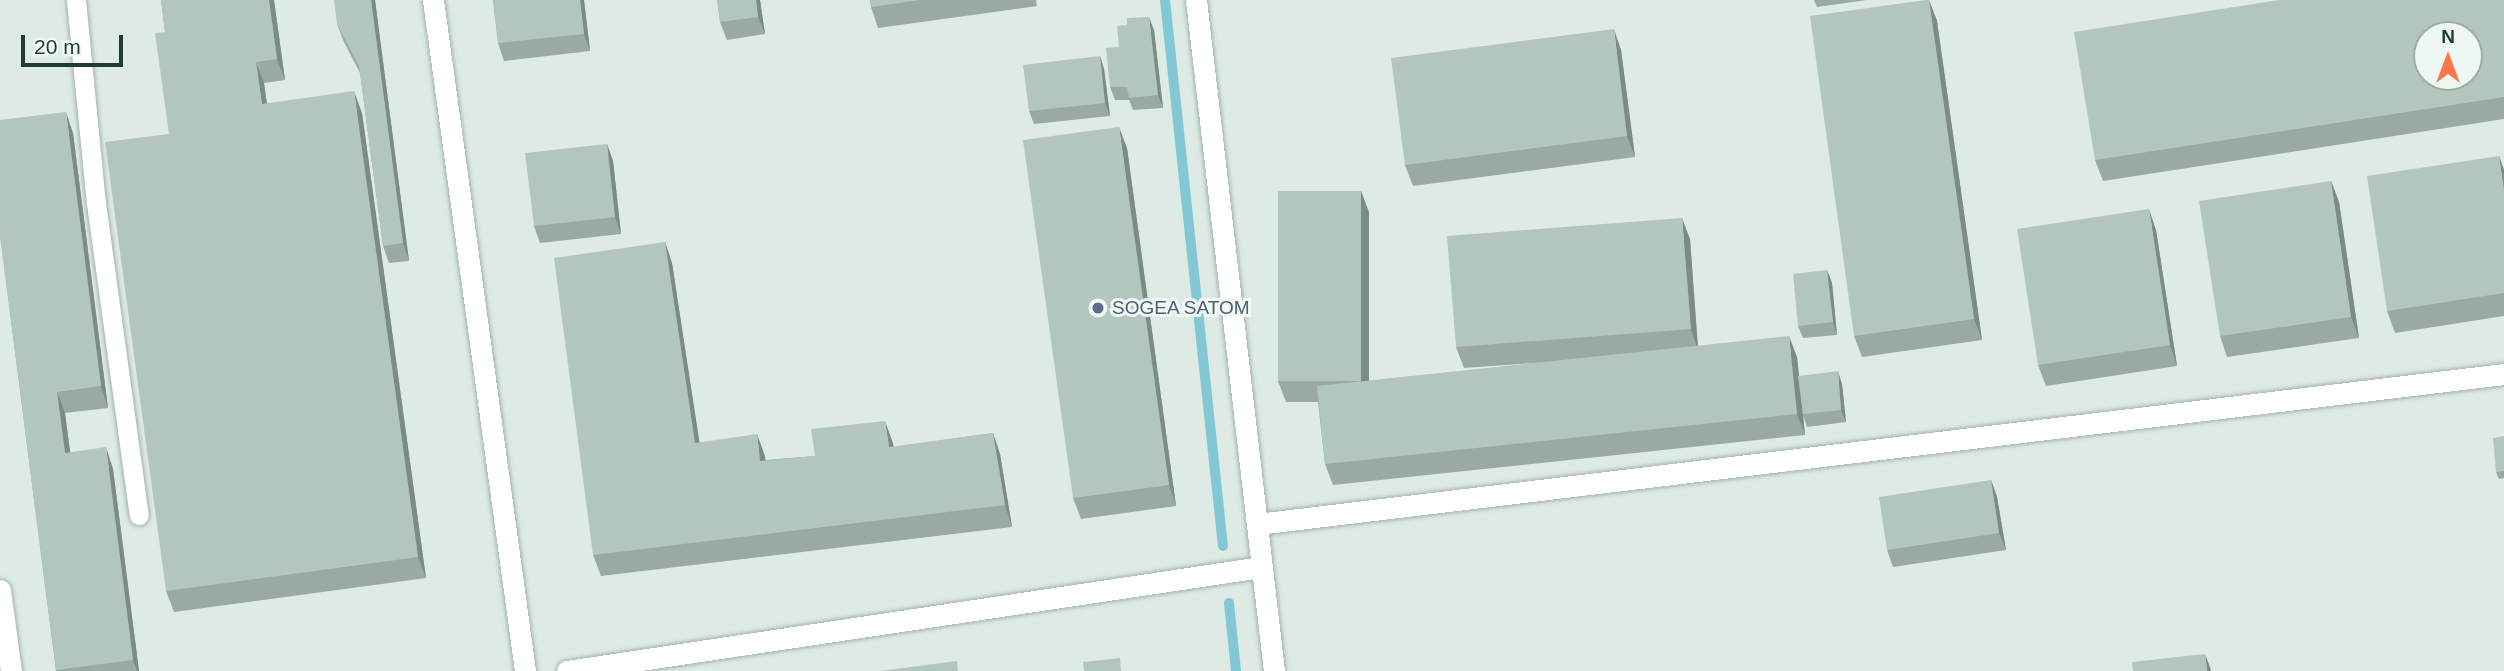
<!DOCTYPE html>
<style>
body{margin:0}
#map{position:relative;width:2504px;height:671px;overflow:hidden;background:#deebe5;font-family:Arial,sans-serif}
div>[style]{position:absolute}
.stream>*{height:10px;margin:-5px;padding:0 5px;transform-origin:5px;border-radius:5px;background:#81c7d5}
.roads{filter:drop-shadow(0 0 2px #a1b3ac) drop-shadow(0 0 2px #a1b3ac)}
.lane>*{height:19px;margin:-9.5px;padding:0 9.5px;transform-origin:9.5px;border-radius:9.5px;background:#fff}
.street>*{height:21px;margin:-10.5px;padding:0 10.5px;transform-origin:10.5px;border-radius:10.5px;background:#fff}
.secondary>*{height:21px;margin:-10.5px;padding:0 10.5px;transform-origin:10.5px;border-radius:10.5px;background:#fff}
.wall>*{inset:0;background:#9aaaa3}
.shaded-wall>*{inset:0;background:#7d8b85}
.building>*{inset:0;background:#b3c6be}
.dots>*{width:19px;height:19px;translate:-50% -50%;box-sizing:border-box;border:4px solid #eff7f3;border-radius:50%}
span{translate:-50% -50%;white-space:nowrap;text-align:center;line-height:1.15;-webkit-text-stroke:6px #eff7f3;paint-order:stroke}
.service-label{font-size:19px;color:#4e5e75}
.left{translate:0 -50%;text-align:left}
.north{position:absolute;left:2413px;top:21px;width:70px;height:70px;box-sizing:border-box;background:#eff7f3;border:2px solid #9baca7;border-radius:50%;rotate:0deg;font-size:19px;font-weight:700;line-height:28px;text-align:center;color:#1e3c34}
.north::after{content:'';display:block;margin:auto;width:24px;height:32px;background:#fc784b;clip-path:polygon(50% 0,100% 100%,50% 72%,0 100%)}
.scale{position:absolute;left:21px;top:35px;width:102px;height:32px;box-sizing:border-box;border:4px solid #1e3c34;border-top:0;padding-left:9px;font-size:21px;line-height:24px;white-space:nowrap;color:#1e3c34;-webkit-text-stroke:5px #eff7f3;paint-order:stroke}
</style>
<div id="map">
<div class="stream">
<div style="left:1165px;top:0;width:549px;rotate:83.94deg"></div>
<div style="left:1229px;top:603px;width:68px;rotate:84.1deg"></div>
</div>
<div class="roads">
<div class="lane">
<div style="left:76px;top:0;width:204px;rotate:84.4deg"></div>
<div style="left:96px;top:203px;width:315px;rotate:82.2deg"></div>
</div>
<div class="street">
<div style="left:433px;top:0;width:677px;rotate:82.19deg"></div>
<div style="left:1257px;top:524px;width:1256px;rotate:-6.86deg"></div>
<div style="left:0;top:590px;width:82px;rotate:82.3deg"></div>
<div style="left:567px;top:671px;width:702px;rotate:-8.52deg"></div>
</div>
<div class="secondary">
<div style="left:1196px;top:0;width:676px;rotate:83.37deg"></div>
</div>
</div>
<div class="wall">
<div style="clip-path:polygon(161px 0,274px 0,285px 80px,264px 83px,267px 104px,362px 113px,426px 578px,174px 612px,166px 591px,169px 134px,165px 32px)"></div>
<div style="clip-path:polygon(375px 0,409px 261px,389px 263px,383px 246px,360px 73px,344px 42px,337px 24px)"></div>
<div style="clip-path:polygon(493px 0,584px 0,590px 51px,504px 61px,498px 43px)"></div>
<div style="clip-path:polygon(717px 0,760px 0,765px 34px,727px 40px,720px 22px)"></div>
<div style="clip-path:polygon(870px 0,1036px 0,1037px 6px,878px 28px,871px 7px)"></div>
<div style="clip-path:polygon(1814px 0,1867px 0,1817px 7px)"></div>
<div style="clip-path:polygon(1929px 0,1937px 21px,1982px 340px,1862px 357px,1854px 336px)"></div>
<div style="clip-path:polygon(2504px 0,2504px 119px,2103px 181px,2095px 160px)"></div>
<div style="clip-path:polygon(1154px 30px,1163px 108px,1133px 110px,1129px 100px,1115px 100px,1110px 87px,1119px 47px)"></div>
<div style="clip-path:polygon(1621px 50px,1635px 157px,1413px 186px,1405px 165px)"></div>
<div style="clip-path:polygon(1100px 56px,1104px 69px,1110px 116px,1034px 124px,1029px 111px)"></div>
<div style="clip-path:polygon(73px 133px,108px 408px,65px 413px,70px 452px,113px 469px,139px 671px,56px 671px,0 235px)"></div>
<div style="clip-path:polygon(607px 144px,613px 161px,621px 234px,540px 243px,534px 226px)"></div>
<div style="clip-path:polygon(1127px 148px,1176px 506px,1081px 519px,1073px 498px)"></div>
<div style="clip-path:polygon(2499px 156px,2504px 170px,2504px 316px,2395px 333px,2387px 311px)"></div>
<div style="clip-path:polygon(2331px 181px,2339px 202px,2359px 338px,2227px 357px,2220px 336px)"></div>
<div style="clip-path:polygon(1369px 212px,1369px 381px,1548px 362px,1464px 368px,1456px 347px,1690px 239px,1698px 346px,1797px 357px,1799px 376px,1842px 384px,1846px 422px,1807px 427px,1803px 415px,1805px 435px,1333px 485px,1325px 464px,1318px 402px,1286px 402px,1278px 381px)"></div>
<div style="clip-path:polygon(2156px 230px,2177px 366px,2046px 386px,2038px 365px)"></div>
<div style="clip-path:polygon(665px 242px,672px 263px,699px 443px,765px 456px,765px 460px,815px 456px,893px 443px,893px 447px,993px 433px,1000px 454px,1012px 527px,601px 576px,593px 555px)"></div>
<div style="clip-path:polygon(1827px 270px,1832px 283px,1837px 335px,1803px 338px,1798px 326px)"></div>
<div style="clip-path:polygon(2504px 436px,2504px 478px,2499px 479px,2496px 472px)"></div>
<div style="clip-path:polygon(1991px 480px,1997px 497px,2006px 550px,1893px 567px,1887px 550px)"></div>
</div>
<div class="shaded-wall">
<div style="clip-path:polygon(269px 0,274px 0,285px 80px,277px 59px)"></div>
<div style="clip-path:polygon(371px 0,375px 0,409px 261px,403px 243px)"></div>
<div style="clip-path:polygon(580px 0,584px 0,590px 51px,584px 34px)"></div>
<div style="clip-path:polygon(756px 0,760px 0,765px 34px,758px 17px)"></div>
<div style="clip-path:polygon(1929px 0,1937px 21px,1982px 340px,1974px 319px)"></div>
<div style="clip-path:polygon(1149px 17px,1154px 30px,1163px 108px,1158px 95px)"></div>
<div style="clip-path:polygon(1614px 29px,1621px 50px,1635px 157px,1627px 136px)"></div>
<div style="clip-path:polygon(1100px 56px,1104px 69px,1110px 116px,1105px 103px)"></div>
<div style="clip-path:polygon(256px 62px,264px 83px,270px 126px,262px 104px)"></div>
<div style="clip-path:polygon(354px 91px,362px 113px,426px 578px,418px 557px)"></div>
<div style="clip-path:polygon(66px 112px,73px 133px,108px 408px,101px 386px)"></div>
<div style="clip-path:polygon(1119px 127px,1127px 148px,1176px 506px,1169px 485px)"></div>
<div style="clip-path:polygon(607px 144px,613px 161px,621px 234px,615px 217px)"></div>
<div style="clip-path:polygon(2499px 156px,2504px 170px,2504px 190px)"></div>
<div style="clip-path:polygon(2331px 181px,2339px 202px,2359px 338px,2351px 317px)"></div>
<div style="clip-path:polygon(1361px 191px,1369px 212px,1369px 402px,1361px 381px)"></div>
<div style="clip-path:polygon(2149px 209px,2156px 230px,2177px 366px,2170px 345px)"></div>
<div style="clip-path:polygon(1682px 218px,1690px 239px,1698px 351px,1691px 329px)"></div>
<div style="clip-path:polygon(665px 242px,672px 263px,703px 465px,695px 443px)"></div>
<div style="clip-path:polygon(1827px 270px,1832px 283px,1837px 335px,1833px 322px)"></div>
<div style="clip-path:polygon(1789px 336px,1797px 357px,1805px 435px,1797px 414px)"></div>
<div style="clip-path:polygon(1838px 371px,1842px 384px,1846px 422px,1841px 410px)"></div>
<div style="clip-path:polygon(57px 392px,65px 413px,73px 474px,65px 453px)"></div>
<div style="clip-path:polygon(885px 421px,893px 443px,897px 469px,889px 447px)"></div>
<div style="clip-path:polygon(993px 433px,1000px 454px,1012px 527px,1005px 505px)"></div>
<div style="clip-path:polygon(757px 434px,765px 456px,768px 482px,760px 461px)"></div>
<div style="clip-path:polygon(106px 447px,113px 469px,139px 671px,137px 671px,133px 660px)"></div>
<div style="clip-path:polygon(1991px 480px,1997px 497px,2006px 550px,1999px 533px)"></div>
<div style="clip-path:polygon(2205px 654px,2210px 667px,2211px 671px,2207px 671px)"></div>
</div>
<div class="building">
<div style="clip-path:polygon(161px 0,269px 0,277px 59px,256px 62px,262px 104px,354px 91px,418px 557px,166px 591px,105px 142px,169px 134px,155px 33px,165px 32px)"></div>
<div style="clip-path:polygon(334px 0,371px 0,403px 243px,383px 246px,359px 66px,337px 24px)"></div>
<div style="clip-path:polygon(493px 0,580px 0,584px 34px,498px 43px)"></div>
<div style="clip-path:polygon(717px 0,756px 0,758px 17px,720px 22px)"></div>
<div style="clip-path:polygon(870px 0,920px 0,871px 7px)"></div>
<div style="clip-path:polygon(1926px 0,1929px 0,1974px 319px,1854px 336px,1810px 16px)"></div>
<div style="clip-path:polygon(evenodd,2279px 0,2504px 0,2504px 97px,2095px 160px,2074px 32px,2279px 0,2427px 35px,2469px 35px,2469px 77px,2427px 77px,2427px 35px)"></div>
<div style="clip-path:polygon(1149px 17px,1158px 95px,1129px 98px,1127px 87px,1110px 87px,1106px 48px,1119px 47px,1117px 26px,1127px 25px,1127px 18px)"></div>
<div style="clip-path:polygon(1614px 29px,1627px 136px,1405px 165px,1391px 58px)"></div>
<div style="clip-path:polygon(1100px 56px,1105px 103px,1029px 111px,1023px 65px)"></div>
<div style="clip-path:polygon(66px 112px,101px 386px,57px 392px,65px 453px,106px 447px,133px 660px,56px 670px,0 235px,0 120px)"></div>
<div style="clip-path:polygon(1119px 127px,1169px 485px,1073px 498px,1023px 140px)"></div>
<div style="clip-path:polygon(607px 144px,615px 217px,534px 226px,525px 153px)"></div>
<div style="clip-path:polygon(2499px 156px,2504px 190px,2504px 293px,2387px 311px,2367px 176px)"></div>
<div style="clip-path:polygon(2331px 181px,2351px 317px,2220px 336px,2199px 201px)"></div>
<div style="clip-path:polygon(1278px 191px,1361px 191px,1361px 381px,1278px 381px)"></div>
<div style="clip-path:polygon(2149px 209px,2170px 345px,2038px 365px,2017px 229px)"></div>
<div style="clip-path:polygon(1682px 218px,1691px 329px,1456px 347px,1447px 236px)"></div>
<div style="clip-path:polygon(665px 242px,695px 443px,757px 434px,760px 461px,815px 456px,811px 429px,885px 421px,889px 447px,993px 433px,1005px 505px,593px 555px,554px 258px)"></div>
<div style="clip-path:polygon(1827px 270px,1833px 322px,1798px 326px,1793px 274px)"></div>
<div style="clip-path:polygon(1789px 336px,1797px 414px,1325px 464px,1317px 386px)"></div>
<div style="clip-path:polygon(1838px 371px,1841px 410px,1803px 414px,1798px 376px)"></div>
<div style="clip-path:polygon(2504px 436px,2504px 471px,2496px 472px,2493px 438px)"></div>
<div style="clip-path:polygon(1991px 480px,1999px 533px,1887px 550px,1879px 497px)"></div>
<div style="clip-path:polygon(2205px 654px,2207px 671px,2133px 671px,2132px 662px)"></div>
<div style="clip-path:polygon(1120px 658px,1121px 671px,1084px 671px,1083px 662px)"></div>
<div style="clip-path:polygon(957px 661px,958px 671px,880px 671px)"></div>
</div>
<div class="dots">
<div style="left:1098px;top:308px;background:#5c6f8a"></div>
</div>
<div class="service-label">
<span class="left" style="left:1112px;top:308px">SOGEA SATOM</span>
</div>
<div class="north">N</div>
<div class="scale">20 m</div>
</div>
